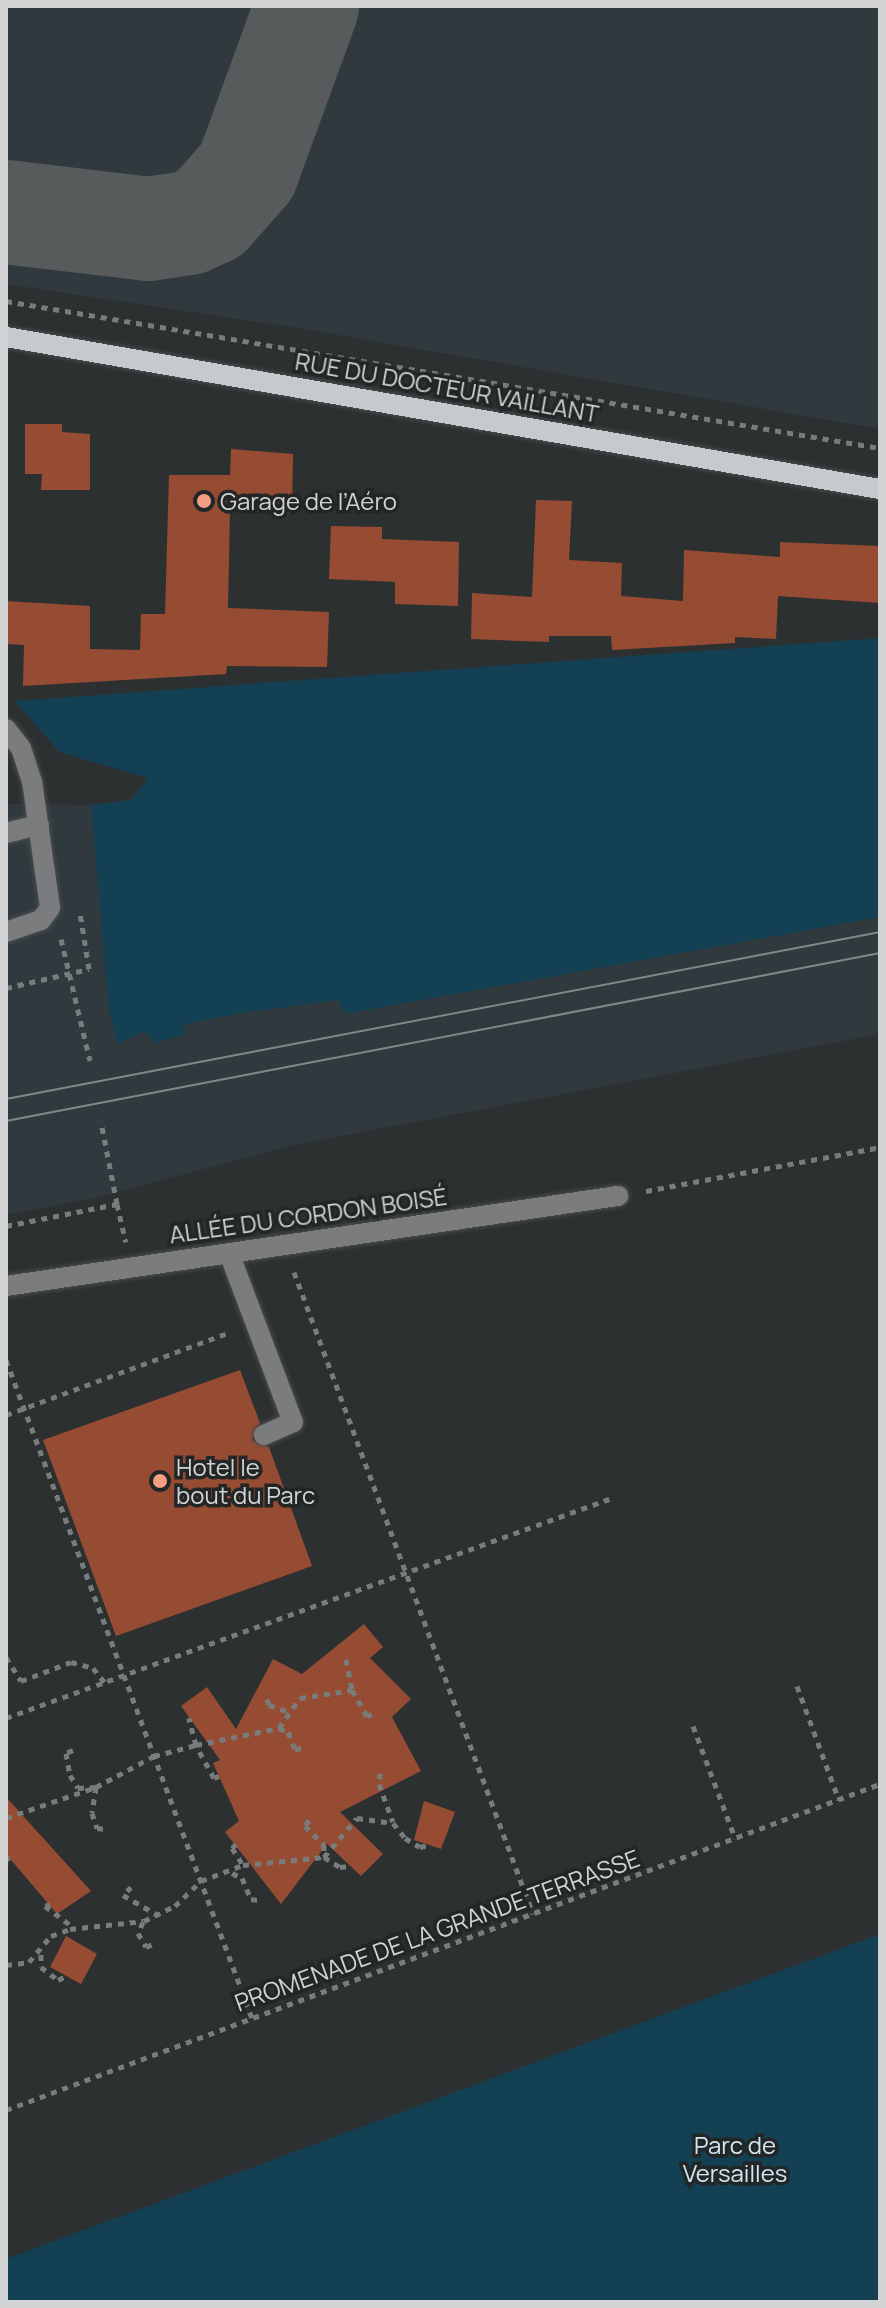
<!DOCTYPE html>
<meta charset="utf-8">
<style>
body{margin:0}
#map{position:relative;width:886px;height:2308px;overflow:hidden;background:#2d3031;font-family:Manrope,sans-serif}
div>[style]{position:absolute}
.built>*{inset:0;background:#303a3e}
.green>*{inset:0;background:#144053}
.taxiway>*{height:104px;margin:-52px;padding:0 52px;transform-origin:52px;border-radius:52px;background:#585b5c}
.building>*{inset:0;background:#964c32}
.path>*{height:5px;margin-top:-2.5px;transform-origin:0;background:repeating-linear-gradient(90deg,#797c7d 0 6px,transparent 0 12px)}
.roads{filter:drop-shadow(0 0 2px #4b4d4e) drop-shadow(0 0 2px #4b4d4e)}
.minor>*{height:20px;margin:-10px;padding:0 10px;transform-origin:10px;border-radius:10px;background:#7b7c7d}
.major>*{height:20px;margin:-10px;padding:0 10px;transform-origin:10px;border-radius:10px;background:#c7cacc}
.tram>*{height:2px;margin:-1px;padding:0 1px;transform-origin:1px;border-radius:1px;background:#838687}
.dots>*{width:22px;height:22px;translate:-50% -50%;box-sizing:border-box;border:4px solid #232627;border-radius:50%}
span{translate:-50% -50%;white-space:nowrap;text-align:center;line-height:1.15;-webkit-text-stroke:7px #232627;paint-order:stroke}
.street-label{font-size:24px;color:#d1d3d4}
.poi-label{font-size:24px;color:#d1d3d4}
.left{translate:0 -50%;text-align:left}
.park-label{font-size:24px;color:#d1e6f1}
.frame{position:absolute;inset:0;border:8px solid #d1d3d4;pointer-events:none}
</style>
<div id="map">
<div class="built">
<div style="clip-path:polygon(6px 6px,880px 6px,880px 429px,298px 328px,6px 284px)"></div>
<div style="clip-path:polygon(880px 706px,880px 1034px,294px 1145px,95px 1198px,6px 1215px,6px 804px,91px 805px,130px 800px,149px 778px)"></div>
</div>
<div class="green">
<div style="clip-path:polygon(880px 638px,880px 917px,345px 1014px,338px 1000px,242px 1013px,185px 1024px,184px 1035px,156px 1043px,144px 1031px,118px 1044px,109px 1012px,91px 805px,131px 800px,148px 778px,59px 752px,15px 701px)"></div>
<div style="clip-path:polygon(880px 1934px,880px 2302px,6px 2302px,6px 2259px)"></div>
</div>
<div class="taxiway">
<div style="left:6px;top:212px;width:143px;rotate:6.8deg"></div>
<div style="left:148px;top:229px;width:40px;rotate:-8.5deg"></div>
<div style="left:188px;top:223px;width:24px;rotate:-24deg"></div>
<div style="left:210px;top:213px;width:56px;rotate:-48.6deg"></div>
<div style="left:247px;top:171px;width:176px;rotate:-70deg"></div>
</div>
<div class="building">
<div style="clip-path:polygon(25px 424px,62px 424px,62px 432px,90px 434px,90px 490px,41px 490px,42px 474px,25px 474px)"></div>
<div style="clip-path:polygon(231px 449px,293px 454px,292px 513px,230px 510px,228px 608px,329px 612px,327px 667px,227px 666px,226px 674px,23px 686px,24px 645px,6px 644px,6px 601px,90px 606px,90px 649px,140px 650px,141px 614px,165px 614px,169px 475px,230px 475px)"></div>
<div style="clip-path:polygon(536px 500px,572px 501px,569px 560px,622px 563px,621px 596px,683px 601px,684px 550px,780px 557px,780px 542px,880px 546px,880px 603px,778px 596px,776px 639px,735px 637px,735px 643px,612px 650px,611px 636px,549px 636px,549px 642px,471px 639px,472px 593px,532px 597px)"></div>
<div style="clip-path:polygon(331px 526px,382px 527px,382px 539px,459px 542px,458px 606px,395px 604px,395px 582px,329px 579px)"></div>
<div style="clip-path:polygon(240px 1370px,260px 1423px,252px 1440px,269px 1447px,312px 1566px,116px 1636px,43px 1440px)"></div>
<div style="clip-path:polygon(364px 1624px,383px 1647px,370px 1658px,411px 1699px,392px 1717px,421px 1771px,340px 1812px,383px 1854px,361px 1876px,327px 1844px,281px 1904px,225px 1832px,239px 1821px,213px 1763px,220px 1760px,181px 1706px,207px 1687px,236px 1729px,273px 1659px,302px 1674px)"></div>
<div style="clip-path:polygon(6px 1797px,91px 1891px,57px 1914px,6px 1854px)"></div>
<div style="clip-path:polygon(424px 1801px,455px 1812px,441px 1849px,414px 1840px)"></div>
<div style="clip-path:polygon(66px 1936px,97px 1954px,81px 1984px,50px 1967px)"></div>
</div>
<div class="path">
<div style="left:6px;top:301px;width:886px;rotate:9.55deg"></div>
<div style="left:61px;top:939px;width:125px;rotate:76.6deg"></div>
<div style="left:6px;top:988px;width:85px;rotate:-12.9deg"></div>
<div style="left:89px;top:969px;width:57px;rotate:-99.1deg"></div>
<div style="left:646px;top:1191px;width:238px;rotate:-10.6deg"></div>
<div style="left:117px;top:1204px;width:39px;rotate:77deg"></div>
<div style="left:6px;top:1226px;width:113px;rotate:-11.2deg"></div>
<div style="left:117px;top:1204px;width:84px;rotate:-101deg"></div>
<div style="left:294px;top:1272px;width:685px;rotate:69.58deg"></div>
<div style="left:6px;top:1360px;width:702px;rotate:69.5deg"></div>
<div style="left:6px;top:1415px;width:237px;rotate:-20.3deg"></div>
<div style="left:6px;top:1657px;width:28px;rotate:58deg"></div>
<div style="left:21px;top:1681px;width:53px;rotate:-20.8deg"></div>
<div style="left:71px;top:1662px;width:23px;rotate:15deg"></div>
<div style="left:93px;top:1668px;width:19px;rotate:51deg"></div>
<div style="left:346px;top:1659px;width:32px;rotate:79deg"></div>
<div style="left:797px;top:1686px;width:121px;rotate:69.8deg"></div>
<div style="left:267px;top:1699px;width:6px;rotate:72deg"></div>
<div style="left:269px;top:1705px;width:21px;rotate:19deg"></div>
<div style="left:6px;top:1718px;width:642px;rotate:-19.96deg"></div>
<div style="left:693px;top:1726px;width:120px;rotate:69.4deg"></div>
<div style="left:279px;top:1728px;width:10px;rotate:24deg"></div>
<div style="left:288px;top:1732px;width:18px;rotate:68deg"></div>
<div style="left:295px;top:1749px;width:8px;rotate:-7deg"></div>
<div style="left:73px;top:1750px;width:8px;rotate:157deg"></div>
<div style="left:66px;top:1753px;width:22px;rotate:80deg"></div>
<div style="left:70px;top:1775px;width:15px;rotate:58deg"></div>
<div style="left:78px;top:1788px;width:18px;rotate:-3deg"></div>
<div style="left:96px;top:1787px;width:26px;rotate:99deg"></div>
<div style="left:92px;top:1813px;width:16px;rotate:72deg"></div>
<div style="left:97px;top:1828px;width:9px;rotate:6deg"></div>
<div style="left:380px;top:1773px;width:11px;rotate:95deg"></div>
<div style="left:379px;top:1784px;width:40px;rotate:69.8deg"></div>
<div style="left:219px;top:1776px;width:5px;rotate:158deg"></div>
<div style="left:214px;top:1778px;width:38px;rotate:-119deg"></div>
<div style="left:196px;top:1745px;width:85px;rotate:-11.6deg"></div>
<div style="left:279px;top:1728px;width:37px;rotate:-55deg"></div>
<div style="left:300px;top:1698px;width:53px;rotate:-8.7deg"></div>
<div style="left:352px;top:1690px;width:30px;rotate:60deg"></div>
<div style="left:367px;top:1716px;width:5px;rotate:-22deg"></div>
<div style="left:6px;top:1818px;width:95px;rotate:-19deg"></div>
<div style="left:96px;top:1787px;width:66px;rotate:-28.1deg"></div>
<div style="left:154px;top:1756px;width:43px;rotate:-14.7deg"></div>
<div style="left:196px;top:1745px;width:28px;rotate:-105deg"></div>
<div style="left:309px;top:1820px;width:7px;rotate:124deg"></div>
<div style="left:305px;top:1826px;width:27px;rotate:45deg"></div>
<div style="left:324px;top:1845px;width:12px;rotate:90deg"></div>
<div style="left:324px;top:1857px;width:19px;rotate:32deg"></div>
<div style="left:340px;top:1867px;width:10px;rotate:-6deg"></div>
<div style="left:236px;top:1844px;width:6px;rotate:135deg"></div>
<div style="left:232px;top:1848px;width:20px;rotate:57deg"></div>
<div style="left:6px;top:1859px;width:4px;rotate:-14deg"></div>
<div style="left:232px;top:1873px;width:11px;rotate:27deg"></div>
<div style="left:242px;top:1878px;width:23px;rotate:67deg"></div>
<div style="left:251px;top:1899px;width:12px;rotate:9deg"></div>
<div style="left:131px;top:1887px;width:11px;rotate:135deg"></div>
<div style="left:123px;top:1895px;width:38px;rotate:30deg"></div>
<div style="left:50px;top:1904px;width:5px;rotate:158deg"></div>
<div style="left:45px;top:1906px;width:35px;rotate:37deg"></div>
<div style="left:143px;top:1922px;width:12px;rotate:114deg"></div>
<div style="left:138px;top:1933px;width:16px;rotate:60deg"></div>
<div style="left:146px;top:1947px;width:8px;rotate:-23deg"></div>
<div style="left:41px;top:1954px;width:13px;rotate:90deg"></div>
<div style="left:41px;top:1967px;width:21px;rotate:37deg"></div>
<div style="left:58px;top:1980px;width:9px;rotate:-27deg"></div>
<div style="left:6px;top:1965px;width:23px;rotate:-7deg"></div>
<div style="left:29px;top:1962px;width:34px;rotate:-50deg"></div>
<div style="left:51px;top:1936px;width:20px;rotate:-20deg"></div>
<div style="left:70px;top:1929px;width:74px;rotate:-6.2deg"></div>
<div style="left:144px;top:1921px;width:34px;rotate:-26deg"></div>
<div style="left:175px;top:1906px;width:36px;rotate:-44deg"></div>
<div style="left:201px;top:1881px;width:45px;rotate:-20.9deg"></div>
<div style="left:243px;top:1865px;width:81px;rotate:-5.6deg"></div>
<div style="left:324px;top:1857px;width:51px;rotate:-49.8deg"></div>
<div style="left:357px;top:1818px;width:36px;rotate:8deg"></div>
<div style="left:393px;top:1823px;width:19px;rotate:51deg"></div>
<div style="left:405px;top:1838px;width:17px;rotate:31deg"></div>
<div style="left:420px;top:1847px;width:9px;rotate:-13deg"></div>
<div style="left:6px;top:2110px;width:933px;rotate:-20.46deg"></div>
</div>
<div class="roads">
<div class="minor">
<div style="left:6px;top:729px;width:24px;rotate:52deg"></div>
<div style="left:21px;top:748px;width:35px;rotate:72deg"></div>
<div style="left:32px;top:781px;width:128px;rotate:81.9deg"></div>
<div style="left:50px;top:908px;width:15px;rotate:127deg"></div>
<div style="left:41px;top:920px;width:37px;rotate:161deg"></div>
<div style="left:6px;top:833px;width:34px;rotate:-14deg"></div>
<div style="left:229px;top:1253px;width:181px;rotate:69.3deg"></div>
<div style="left:293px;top:1422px;width:32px;rotate:156deg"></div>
<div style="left:6px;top:1286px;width:619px;rotate:-8.37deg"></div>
</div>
<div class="major">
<div style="left:6px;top:337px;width:887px;rotate:9.87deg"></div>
</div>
</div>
<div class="tram">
<div style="left:6px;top:1099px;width:890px;rotate:-10.82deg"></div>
<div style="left:6px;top:1121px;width:890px;rotate:-10.88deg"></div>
</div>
<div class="dots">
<div style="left:204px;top:501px;background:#f39f82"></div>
<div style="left:160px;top:1481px;background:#f39f82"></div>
</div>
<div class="street-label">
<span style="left:447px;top:387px;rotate:10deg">RUE DU DOCTEUR VAILLANT</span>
<span style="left:308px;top:1215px;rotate:-8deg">ALLÉE DU CORDON BOISÉ</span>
<span style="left:437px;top:1930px;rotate:-20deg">PROMENADE DE LA GRANDE TERRASSE</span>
</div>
<div class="poi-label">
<span class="left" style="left:220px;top:501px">Garage de l’Aéro</span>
<span class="left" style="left:176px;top:1481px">Hotel le<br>bout du Parc</span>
</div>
<div class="park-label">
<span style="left:735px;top:2159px">Parc de<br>Versailles</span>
</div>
<div class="frame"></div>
</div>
